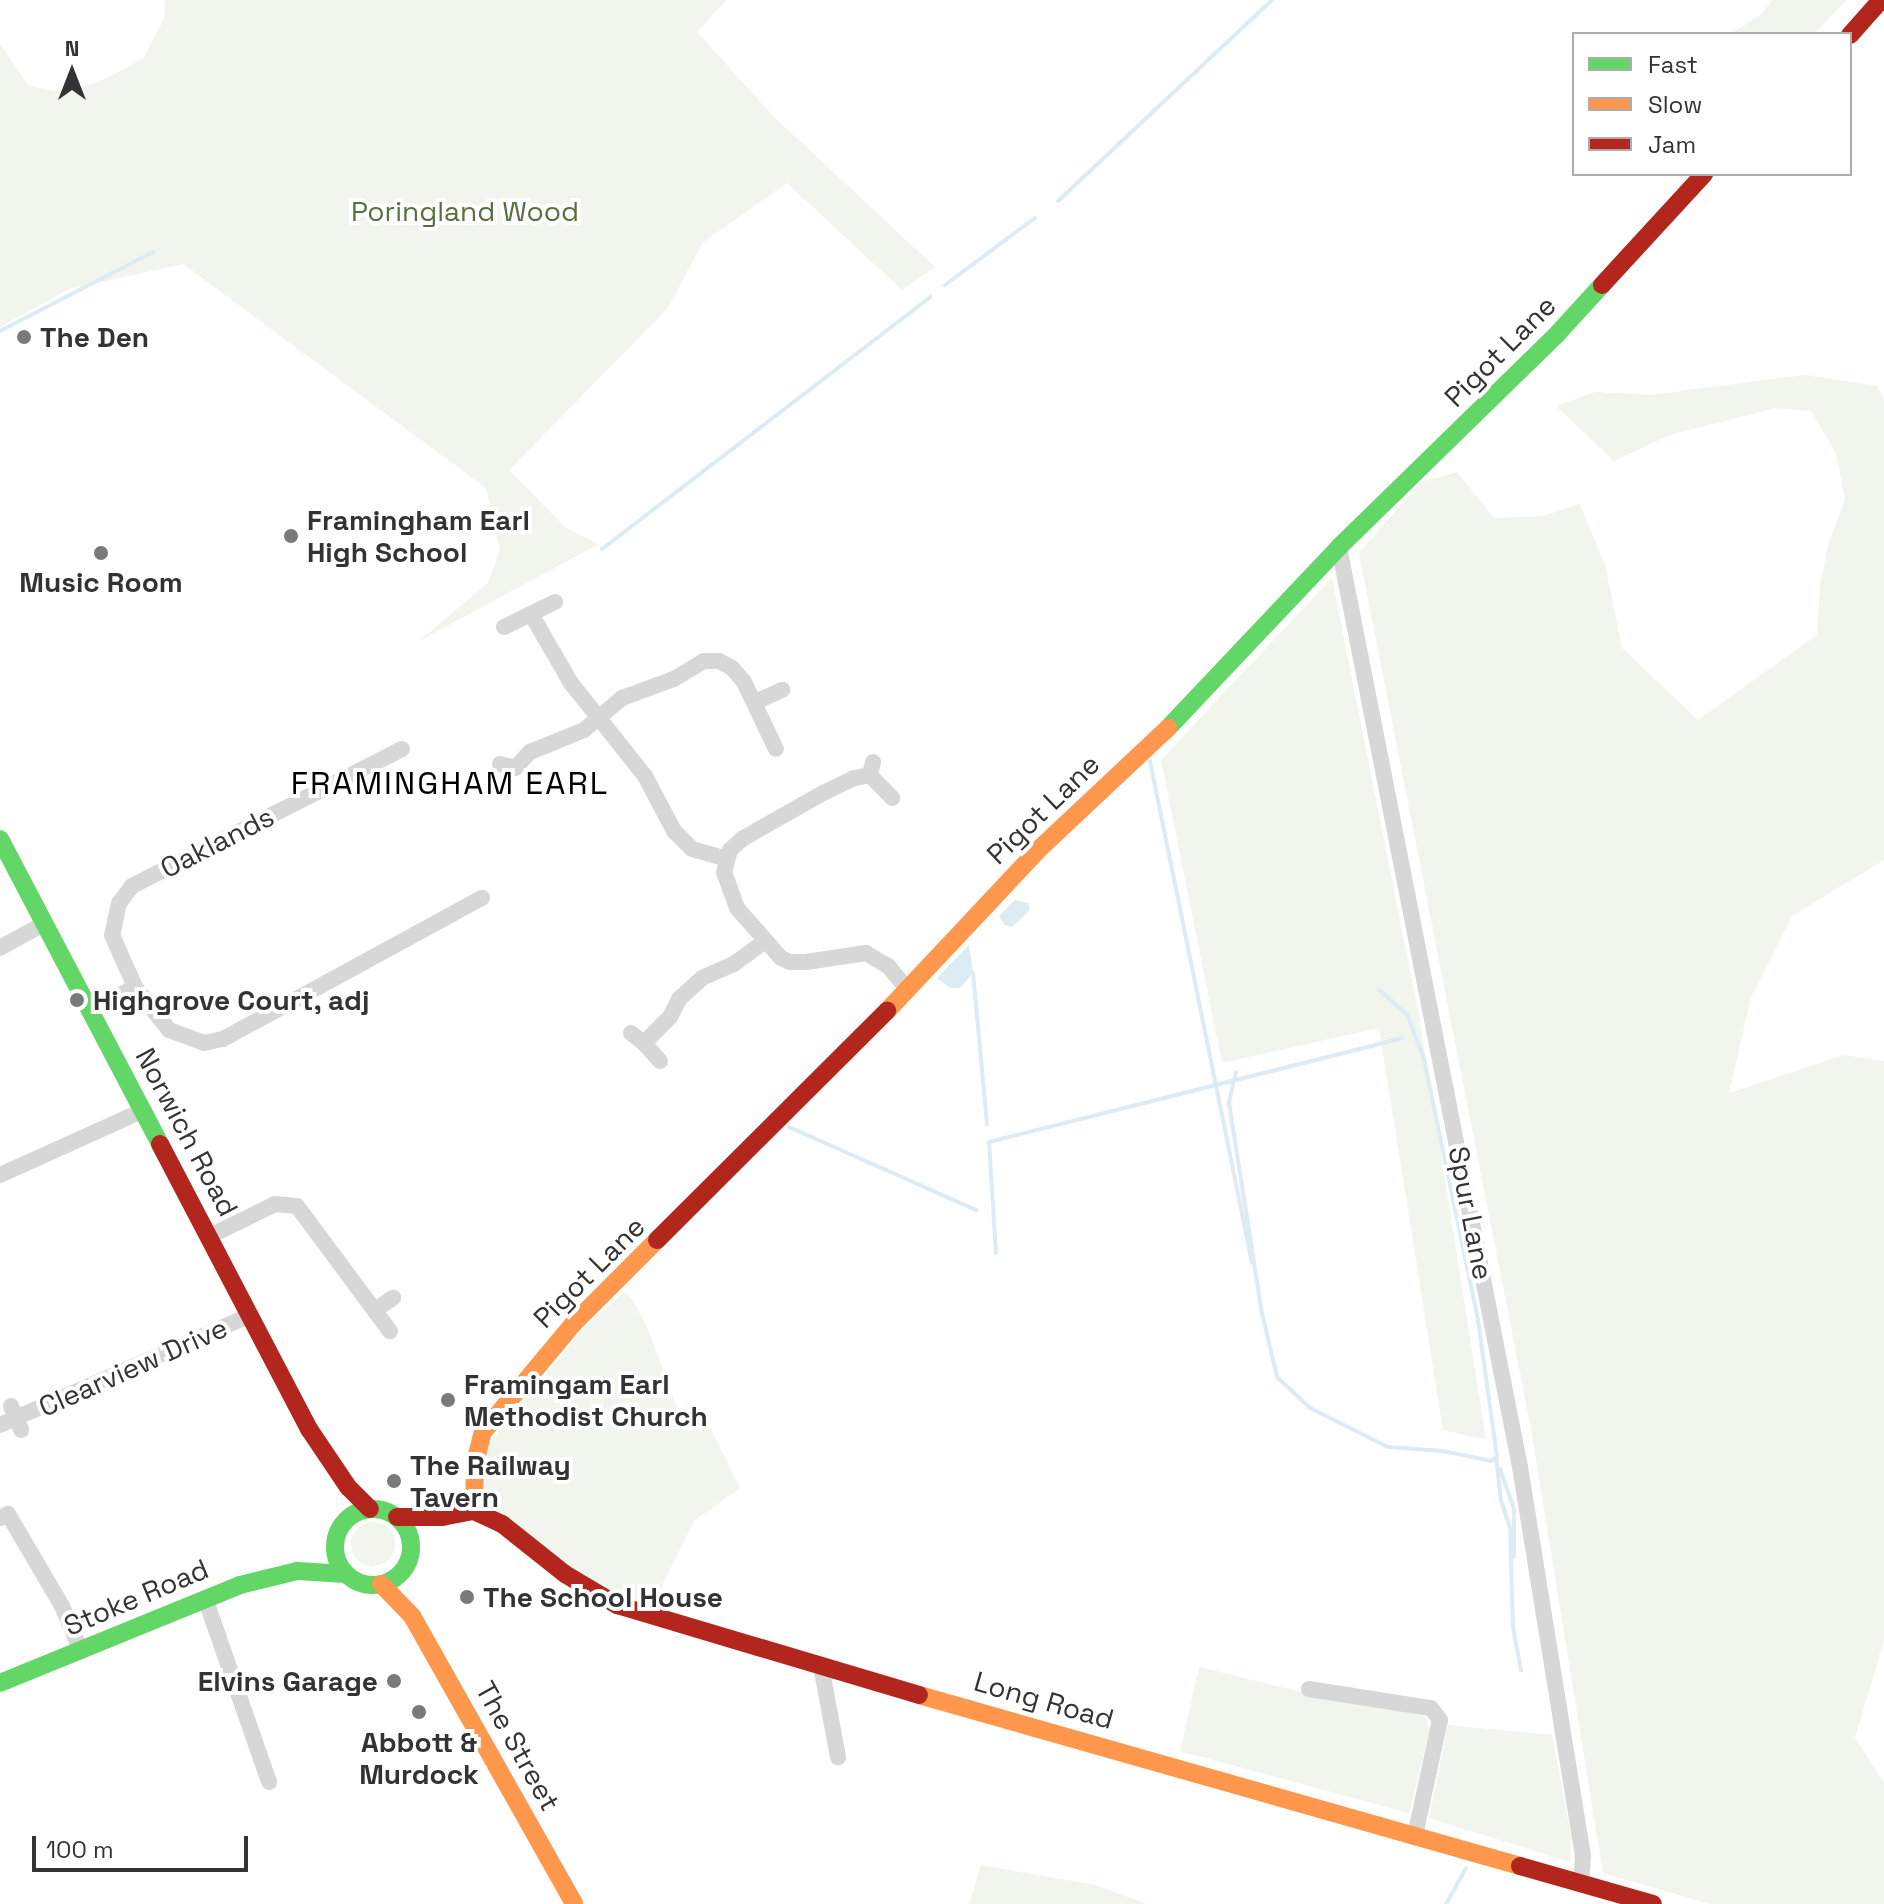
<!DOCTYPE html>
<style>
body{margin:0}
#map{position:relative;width:1884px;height:1904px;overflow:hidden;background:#fff;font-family:"Space Grotesk",sans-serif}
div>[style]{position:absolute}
.green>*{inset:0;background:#f1f5ed}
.round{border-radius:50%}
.water>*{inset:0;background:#ddebf3}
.stream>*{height:4px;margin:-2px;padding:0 2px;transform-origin:2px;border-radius:2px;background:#ddebf3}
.street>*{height:16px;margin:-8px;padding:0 8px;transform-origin:8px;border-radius:8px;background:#d7d7d7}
.fast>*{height:18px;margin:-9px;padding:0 9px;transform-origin:9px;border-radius:9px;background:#63d668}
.fast>.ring{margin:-9px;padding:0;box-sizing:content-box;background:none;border:18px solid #63d668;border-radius:50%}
.slow>*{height:18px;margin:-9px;padding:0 9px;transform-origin:9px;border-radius:9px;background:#ff974d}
.jam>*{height:18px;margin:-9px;padding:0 9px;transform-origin:9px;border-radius:9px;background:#b3261e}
.dots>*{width:22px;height:22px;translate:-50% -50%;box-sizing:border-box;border:4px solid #fff;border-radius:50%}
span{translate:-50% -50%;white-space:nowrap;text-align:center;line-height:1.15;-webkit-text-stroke:8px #fff;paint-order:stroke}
.park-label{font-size:28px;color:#56703f}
.poi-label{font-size:28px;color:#333;font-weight:700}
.left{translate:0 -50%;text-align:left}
.right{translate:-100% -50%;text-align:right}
.street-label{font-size:28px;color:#333}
.quarter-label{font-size:32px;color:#000;letter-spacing:2px}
.legend{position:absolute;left:1572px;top:32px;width:280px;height:144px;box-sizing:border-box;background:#fff;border:2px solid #adadad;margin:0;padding:10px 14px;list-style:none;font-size:24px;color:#333}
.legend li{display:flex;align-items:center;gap:16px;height:40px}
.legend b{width:40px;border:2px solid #adadad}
.north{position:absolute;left:32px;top:32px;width:80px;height:80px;-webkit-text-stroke:6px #fff;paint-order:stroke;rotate:0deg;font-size:22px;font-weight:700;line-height:32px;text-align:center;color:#333}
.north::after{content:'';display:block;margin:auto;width:28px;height:36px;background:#333;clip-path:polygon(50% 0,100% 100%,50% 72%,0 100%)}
.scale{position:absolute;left:32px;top:1836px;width:216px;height:36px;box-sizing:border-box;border:4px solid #333;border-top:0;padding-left:10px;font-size:24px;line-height:28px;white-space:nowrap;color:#333;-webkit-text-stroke:6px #fff;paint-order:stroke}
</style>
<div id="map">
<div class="green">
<div style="clip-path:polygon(165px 0,726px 0,697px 32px,773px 116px,935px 267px,902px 290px,787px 183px,703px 242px,668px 308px,509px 470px,566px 528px,599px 544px,419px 641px,488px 583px,500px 550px,486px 488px,183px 264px,69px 289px,0 327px,0 44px,29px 86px,61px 92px,97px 83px,143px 59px,164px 18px)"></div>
<div style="clip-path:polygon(1773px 0,1847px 0,1814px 34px,1730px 34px,1760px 15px)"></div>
<div style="clip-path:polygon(1806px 375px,1877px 386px,1884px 400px,1884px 860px,1792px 916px,1751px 997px,1729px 1093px,1844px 1055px,1884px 1061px,1884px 1640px,1855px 1738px,1884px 1783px,1884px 1904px,1710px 1904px,1603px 1873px,1531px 1429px,1359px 553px,1421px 482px,1457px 472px,1494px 518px,1542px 516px,1580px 504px,1605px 565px,1622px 648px,1698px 720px,1817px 635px,1820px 585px,1828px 546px,1845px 499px,1836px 453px,1811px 411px,1776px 408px,1669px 435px,1614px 461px,1556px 406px,1595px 392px,1650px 395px)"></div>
<div style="clip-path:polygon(1332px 578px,1420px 1021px,1486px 1440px,1443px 1430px,1379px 1028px,1222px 1063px,1161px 760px)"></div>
<div style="clip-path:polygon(624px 1292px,632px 1299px,647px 1327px,679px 1412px,702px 1411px,740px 1488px,694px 1521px,664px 1581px,655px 1610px,622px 1598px,485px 1510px,486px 1447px,586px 1326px)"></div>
<div class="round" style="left:351px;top:1522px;width:44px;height:44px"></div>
<div style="clip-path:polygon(1199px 1667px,1301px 1692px,1417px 1713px,1427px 1719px,1429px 1732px,1409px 1813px,1180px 1751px)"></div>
<div style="clip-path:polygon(1448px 1725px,1552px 1735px,1571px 1836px,1570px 1862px,1429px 1818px)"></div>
<div style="clip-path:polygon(981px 1865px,1095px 1885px,1147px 1904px,969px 1904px)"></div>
</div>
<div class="water">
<div style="clip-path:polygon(1015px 900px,1028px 903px,1030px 910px,1012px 927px,1005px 925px,999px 916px)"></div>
<div style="clip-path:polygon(969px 945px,973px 973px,960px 988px,950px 988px,937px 978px)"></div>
</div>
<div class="stream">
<div style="left:1058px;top:201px;width:294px;rotate:-43.2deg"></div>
<div style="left:945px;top:285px;width:112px;rotate:-36.7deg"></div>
<div style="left:0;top:331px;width:172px;rotate:-27.3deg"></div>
<div style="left:602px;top:549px;width:414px;rotate:-37.5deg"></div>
<div style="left:1150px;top:761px;width:512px;rotate:78.51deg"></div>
<div style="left:973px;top:973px;width:152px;rotate:84.7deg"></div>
<div style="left:1379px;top:990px;width:37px;rotate:41deg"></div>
<div style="left:1407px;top:1014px;width:48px;rotate:69.3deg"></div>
<div style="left:1424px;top:1059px;width:267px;rotate:78.3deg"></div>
<div style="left:1478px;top:1320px;width:138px;rotate:82.1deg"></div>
<div style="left:1236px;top:1072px;width:32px;rotate:103deg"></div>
<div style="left:1229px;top:1103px;width:213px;rotate:81.1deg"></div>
<div style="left:1262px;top:1313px;width:66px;rotate:76.8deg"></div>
<div style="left:1277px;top:1377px;width:45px;rotate:43.2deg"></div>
<div style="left:1310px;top:1408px;width:87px;rotate:26.6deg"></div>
<div style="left:1388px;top:1447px;width:55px;rotate:4.2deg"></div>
<div style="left:1443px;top:1451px;width:49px;rotate:11.8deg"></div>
<div style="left:1491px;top:1461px;width:6px;rotate:-39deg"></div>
<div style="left:1496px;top:1457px;width:44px;rotate:83.5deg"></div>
<div style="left:1501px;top:1501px;width:28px;rotate:71deg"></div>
<div style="left:1510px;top:1527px;width:100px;rotate:88.3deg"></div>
<div style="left:1513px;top:1627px;width:44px;rotate:79.5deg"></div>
<div style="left:789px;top:1127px;width:205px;rotate:23.9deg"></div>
<div style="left:996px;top:1253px;width:111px;rotate:-93.6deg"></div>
<div style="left:989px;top:1142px;width:426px;rotate:-14.1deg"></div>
<div style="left:1500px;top:1469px;width:42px;rotate:70.7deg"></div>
<div style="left:1514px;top:1509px;width:48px;rotate:90deg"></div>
<div style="left:1446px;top:1904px;width:41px;rotate:-60.9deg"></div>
</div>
<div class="street">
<div style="left:1339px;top:547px;width:938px;rotate:78.87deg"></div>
<div style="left:1520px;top:1467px;width:394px;rotate:80.8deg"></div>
<div style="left:1583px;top:1856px;width:27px;rotate:94deg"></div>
<div style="left:531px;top:614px;width:80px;rotate:59.9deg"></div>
<div style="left:571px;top:683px;width:119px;rotate:51.5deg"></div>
<div style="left:645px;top:776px;width:62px;rotate:62.2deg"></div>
<div style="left:674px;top:831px;width:25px;rotate:45deg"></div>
<div style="left:692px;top:849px;width:35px;rotate:16deg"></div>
<div style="left:504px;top:627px;width:57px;rotate:-26.1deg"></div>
<div style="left:755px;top:702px;width:30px;rotate:-24deg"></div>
<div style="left:402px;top:749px;width:303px;rotate:153.1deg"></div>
<div style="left:132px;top:886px;width:21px;rotate:127deg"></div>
<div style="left:119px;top:903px;width:33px;rotate:102deg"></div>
<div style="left:112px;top:935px;width:57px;rotate:66.1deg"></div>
<div style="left:135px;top:987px;width:55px;rotate:51.7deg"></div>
<div style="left:169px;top:1030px;width:37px;rotate:20deg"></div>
<div style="left:204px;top:1043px;width:19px;rotate:-12deg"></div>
<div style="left:223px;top:1039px;width:295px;rotate:-28.6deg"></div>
<div style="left:873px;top:762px;width:13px;rotate:103deg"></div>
<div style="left:870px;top:775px;width:16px;rotate:169deg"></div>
<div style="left:854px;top:778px;width:34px;rotate:154deg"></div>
<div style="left:823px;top:793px;width:93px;rotate:150.4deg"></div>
<div style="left:742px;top:839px;width:16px;rotate:137deg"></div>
<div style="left:730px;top:850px;width:23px;rotate:105deg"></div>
<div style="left:724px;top:872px;width:38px;rotate:70deg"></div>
<div style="left:737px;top:908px;width:67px;rotate:48.7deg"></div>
<div style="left:781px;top:958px;width:10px;rotate:24deg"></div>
<div style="left:790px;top:962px;width:16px"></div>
<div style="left:806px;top:962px;width:61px;rotate:-8.5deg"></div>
<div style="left:866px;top:953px;width:26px;rotate:31deg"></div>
<div style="left:888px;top:966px;width:30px;rotate:50deg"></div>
<div style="left:500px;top:764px;width:16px;rotate:15deg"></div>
<div style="left:515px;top:768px;width:22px;rotate:-47deg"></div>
<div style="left:530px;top:752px;width:58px;rotate:-22.2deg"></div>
<div style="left:584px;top:730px;width:50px;rotate:-40.1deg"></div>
<div style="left:622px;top:698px;width:55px;rotate:-20.1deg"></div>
<div style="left:674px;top:679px;width:35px;rotate:-31deg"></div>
<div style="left:704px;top:661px;width:15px"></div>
<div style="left:719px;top:661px;width:15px;rotate:28deg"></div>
<div style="left:732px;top:668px;width:18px;rotate:49deg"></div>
<div style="left:744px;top:682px;width:74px;rotate:64.5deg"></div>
<div style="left:870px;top:775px;width:32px;rotate:46deg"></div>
<div style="left:0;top:948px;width:51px;rotate:-29.1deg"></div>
<div style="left:92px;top:1011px;width:49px;rotate:-29.2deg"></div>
<div style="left:631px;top:1033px;width:16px;rotate:38deg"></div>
<div style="left:660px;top:1061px;width:24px;rotate:-132deg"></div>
<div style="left:644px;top:1043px;width:37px;rotate:-45deg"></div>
<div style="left:670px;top:1017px;width:20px;rotate:-63deg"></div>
<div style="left:679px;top:999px;width:31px;rotate:-42deg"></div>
<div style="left:702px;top:978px;width:36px;rotate:-24deg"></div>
<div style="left:735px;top:963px;width:37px;rotate:-36deg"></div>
<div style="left:0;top:1175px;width:158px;rotate:-24.3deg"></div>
<div style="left:210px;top:1236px;width:72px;rotate:-26.2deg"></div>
<div style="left:275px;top:1204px;width:22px;rotate:5deg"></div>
<div style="left:297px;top:1206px;width:156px;rotate:53.4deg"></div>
<div style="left:375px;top:1310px;width:22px;rotate:-34deg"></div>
<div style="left:11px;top:1406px;width:26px;rotate:67deg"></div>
<div style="left:0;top:1425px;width:273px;rotate:-23.7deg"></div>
<div style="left:0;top:1518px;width:9px;rotate:-27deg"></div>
<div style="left:8px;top:1514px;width:107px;rotate:59.6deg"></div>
<div style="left:62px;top:1606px;width:49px;rotate:67.1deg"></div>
<div style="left:205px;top:1598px;width:195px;rotate:70.8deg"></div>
<div style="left:821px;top:1666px;width:93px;rotate:79.4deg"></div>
<div style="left:1309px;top:1689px;width:123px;rotate:8.9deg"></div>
<div style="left:1431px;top:1708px;width:15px;rotate:53deg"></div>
<div style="left:1440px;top:1720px;width:119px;rotate:102.2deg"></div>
</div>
<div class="fast">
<div style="left:1168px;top:728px;width:249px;rotate:-46.6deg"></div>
<div style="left:1339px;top:547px;width:306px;rotate:-44.3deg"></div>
<div style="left:1558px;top:333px;width:65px;rotate:-47.5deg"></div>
<div style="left:0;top:839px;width:344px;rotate:62.3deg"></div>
<div class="ring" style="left:335px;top:1509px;width:58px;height:58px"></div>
<div style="left:0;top:1683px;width:259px;rotate:-22.2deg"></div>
<div style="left:240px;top:1585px;width:59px;rotate:-13.8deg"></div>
<div style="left:297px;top:1571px;width:49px;rotate:3.5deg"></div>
</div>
<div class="slow">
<div style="left:887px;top:1011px;width:219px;rotate:-46.8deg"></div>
<div style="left:1037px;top:851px;width:180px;rotate:-43.2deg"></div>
<div style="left:474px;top:1511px;width:48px;rotate:-88.8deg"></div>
<div style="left:475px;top:1463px;width:32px;rotate:-76deg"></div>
<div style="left:483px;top:1432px;width:141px;rotate:-50.2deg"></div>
<div style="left:573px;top:1324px;width:119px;rotate:-45deg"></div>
<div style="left:381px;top:1584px;width:45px;rotate:45.9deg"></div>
<div style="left:412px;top:1616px;width:330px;rotate:60.6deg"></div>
<div style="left:919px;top:1695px;width:625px;rotate:15.88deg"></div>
</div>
<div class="jam">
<div style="left:1850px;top:35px;width:47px;rotate:-48.5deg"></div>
<div style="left:1602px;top:285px;width:151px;rotate:-47.4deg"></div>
<div style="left:160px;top:1144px;width:322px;rotate:62.4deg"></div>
<div style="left:309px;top:1429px;width:70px;rotate:56.1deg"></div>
<div style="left:348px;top:1487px;width:31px;rotate:45deg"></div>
<div style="left:657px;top:1240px;width:325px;rotate:-44.9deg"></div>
<div style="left:397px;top:1517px;width:45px"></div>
<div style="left:442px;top:1517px;width:33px;rotate:-11deg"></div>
<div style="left:474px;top:1511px;width:31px;rotate:25deg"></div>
<div style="left:502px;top:1524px;width:80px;rotate:38.4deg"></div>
<div style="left:565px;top:1574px;width:61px;rotate:30.8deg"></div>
<div style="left:617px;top:1605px;width:315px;rotate:16.6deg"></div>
<div style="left:1520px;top:1866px;width:138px;rotate:15.9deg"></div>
</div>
<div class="dots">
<div style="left:24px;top:337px;background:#7a7a7a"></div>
<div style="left:291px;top:536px;background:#7a7a7a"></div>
<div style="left:101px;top:553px;background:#7a7a7a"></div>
<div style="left:77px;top:1000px;background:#7a7a7a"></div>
<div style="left:448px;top:1400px;background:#7a7a7a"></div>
<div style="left:394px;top:1481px;background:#7a7a7a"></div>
<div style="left:467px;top:1597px;background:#7a7a7a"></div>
<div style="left:394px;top:1681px;background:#7a7a7a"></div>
<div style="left:419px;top:1712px;background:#7a7a7a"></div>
</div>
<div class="park-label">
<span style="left:465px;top:211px">Poringland Wood</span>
</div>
<div class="poi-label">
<span class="left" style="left:40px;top:337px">The Den</span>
<span class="left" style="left:307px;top:536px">Framingham Earl<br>High School</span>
<span style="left:101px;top:582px">Music Room</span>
<span class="left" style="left:93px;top:1000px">Highgrove Court, adj</span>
<span class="left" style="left:464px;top:1400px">Framingam Earl<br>Methodist Church</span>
<span class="left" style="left:410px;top:1481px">The Railway<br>Tavern</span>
<span class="left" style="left:483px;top:1597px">The School House</span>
<span class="right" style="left:378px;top:1681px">Elvins Garage</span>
<span style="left:419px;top:1758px">Abbott &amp;<br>Murdock</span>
</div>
<div class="street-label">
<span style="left:1500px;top:351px;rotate:-45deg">Pigot Lane</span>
<span style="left:1043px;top:809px;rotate:-44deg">Pigot Lane</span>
<span style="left:217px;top:842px;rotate:-27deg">Oaklands</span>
<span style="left:187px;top:1132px;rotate:62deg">Norwich Road</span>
<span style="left:1471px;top:1213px;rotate:79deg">Spur Lane</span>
<span style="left:589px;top:1272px;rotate:-45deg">Pigot Lane</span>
<span style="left:133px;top:1367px;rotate:-24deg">Clearview Drive</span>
<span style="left:136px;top:1597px;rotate:-23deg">Stoke Road</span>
<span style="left:1044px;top:1700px;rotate:16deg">Long Road</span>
<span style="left:518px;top:1746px;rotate:61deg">The Street</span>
</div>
<div class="quarter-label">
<span style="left:450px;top:783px">FRAMINGHAM EARL</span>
</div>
<ul class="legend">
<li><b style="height:10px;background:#63d668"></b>Fast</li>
<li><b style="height:10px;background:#ff974d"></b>Slow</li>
<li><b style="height:10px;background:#b3261e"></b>Jam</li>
</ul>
<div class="north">N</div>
<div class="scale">100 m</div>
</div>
